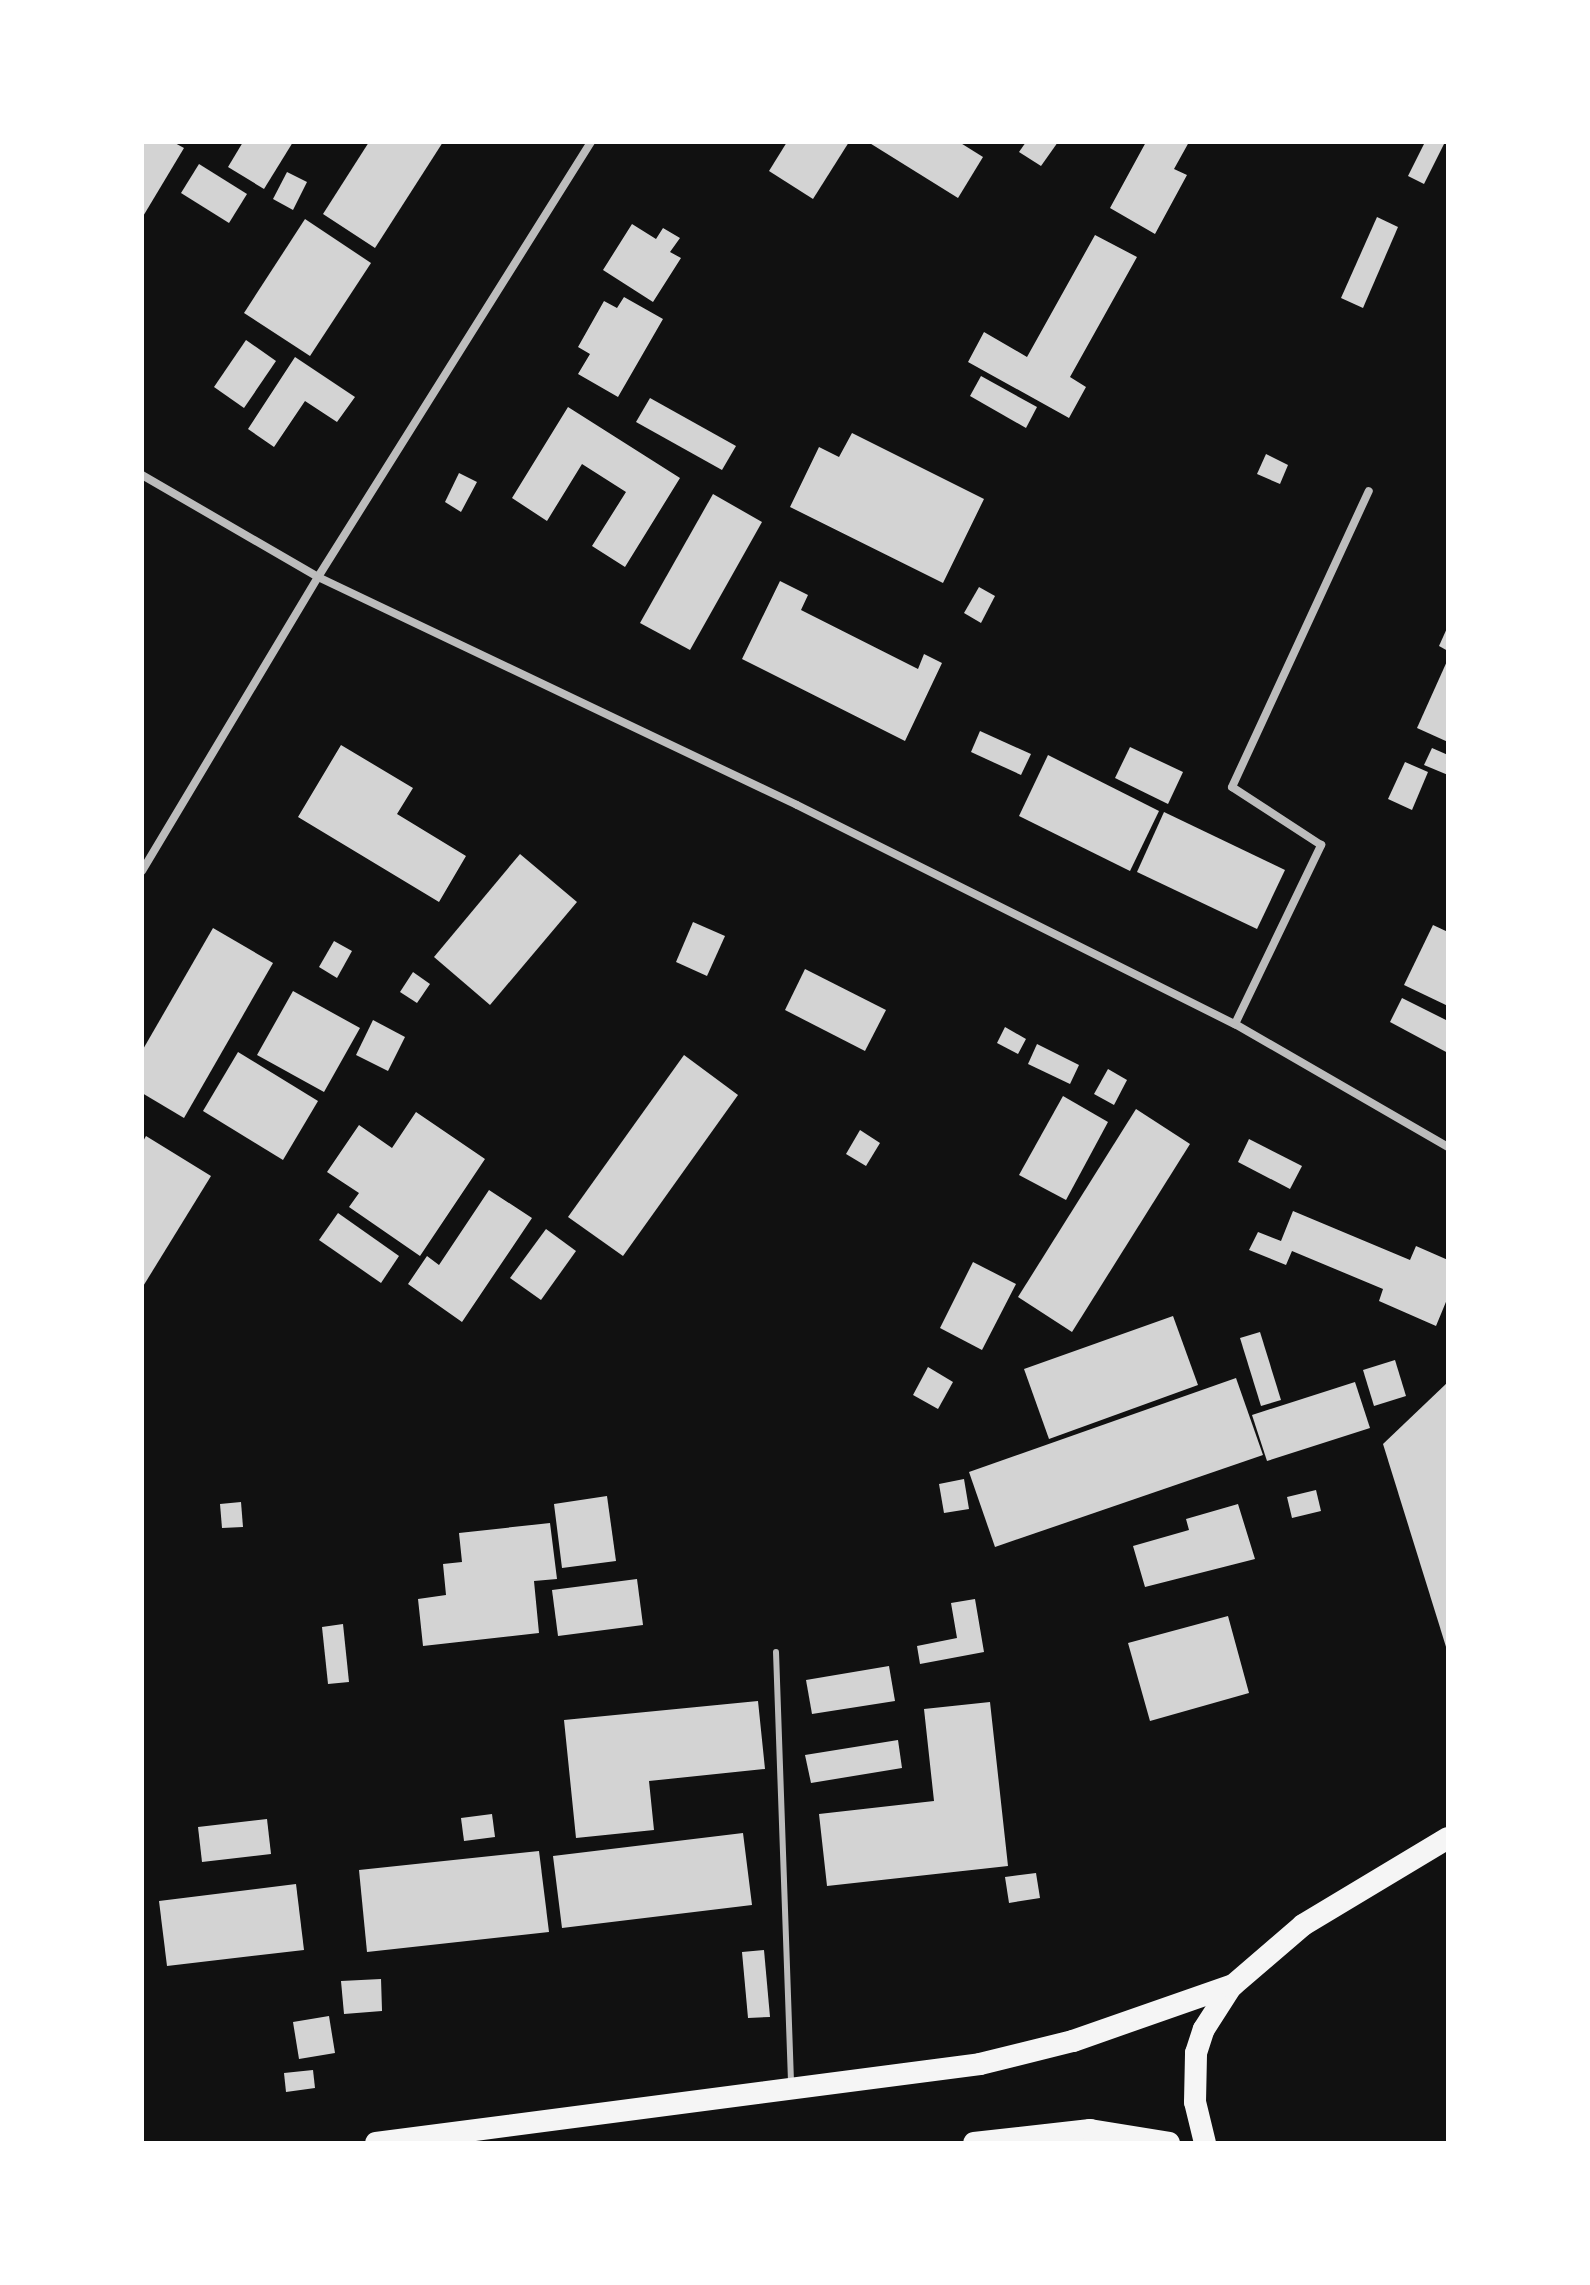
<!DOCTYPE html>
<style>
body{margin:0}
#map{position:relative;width:1590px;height:2285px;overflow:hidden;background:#111;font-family:Barlow,sans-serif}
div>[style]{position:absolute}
.building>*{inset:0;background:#d3d3d3}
.service>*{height:6px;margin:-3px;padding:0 3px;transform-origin:3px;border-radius:3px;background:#bcbcbc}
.minor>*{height:8px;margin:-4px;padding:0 4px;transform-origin:4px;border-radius:4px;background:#bcbcbc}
.trunk>*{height:22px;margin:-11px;padding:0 11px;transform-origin:11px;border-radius:11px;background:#f5f5f5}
span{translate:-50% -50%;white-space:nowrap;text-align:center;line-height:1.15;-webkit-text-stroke:8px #fff;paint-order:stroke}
.frame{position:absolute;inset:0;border:144px solid #fff;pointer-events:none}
</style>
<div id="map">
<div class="building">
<div style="clip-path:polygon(142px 142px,173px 142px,184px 148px,142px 218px)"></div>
<div style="clip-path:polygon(243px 142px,293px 142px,264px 189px,228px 167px)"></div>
<div style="clip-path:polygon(369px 142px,443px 142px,375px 248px,323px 214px)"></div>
<div style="clip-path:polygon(787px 142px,849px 142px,813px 199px,769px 171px)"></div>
<div style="clip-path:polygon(868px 142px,959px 142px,983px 157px,958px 198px)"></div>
<div style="clip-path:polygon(1026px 142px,1058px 142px,1041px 166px,1019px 152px)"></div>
<div style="clip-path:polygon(1146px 142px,1189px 142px,1174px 169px,1187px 175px,1155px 234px,1110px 208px)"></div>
<div style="clip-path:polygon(1425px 142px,1445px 142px,1424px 184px,1408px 176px)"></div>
<div style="clip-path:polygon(199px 164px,247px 194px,229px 223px,181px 193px)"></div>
<div style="clip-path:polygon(287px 172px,307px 182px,293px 210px,273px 199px)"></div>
<div style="clip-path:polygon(1377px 217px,1398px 227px,1363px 308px,1341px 298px)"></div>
<div style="clip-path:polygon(305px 219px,371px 263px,310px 356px,244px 313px)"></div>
<div style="clip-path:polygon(632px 224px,656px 239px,663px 228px,680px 238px,670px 252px,681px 258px,653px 302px,603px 270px)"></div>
<div style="clip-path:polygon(1095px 235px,1137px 257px,1070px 377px,1086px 387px,1069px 418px,968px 362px,984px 332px,1027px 357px)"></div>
<div style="clip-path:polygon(624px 297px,663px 319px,618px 397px,578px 374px,590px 354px,578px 347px,604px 301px,617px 308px)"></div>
<div style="clip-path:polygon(246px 340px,276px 361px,244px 408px,214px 387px)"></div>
<div style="clip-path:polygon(295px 357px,355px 397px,337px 422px,305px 401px,274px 447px,248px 429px)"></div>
<div style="clip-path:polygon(981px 376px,1037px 407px,1026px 428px,970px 396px)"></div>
<div style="clip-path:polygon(650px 398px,736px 446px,722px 470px,636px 422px)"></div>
<div style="clip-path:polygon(568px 407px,680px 478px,625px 567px,592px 546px,626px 492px,582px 464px,547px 521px,512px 498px)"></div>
<div style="clip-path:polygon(852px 433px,984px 499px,943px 583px,790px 507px,819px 447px,839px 457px)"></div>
<div style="clip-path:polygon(1266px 454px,1288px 465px,1280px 484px,1257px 474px)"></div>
<div style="clip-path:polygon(459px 473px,477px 482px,461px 512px,445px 502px)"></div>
<div style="clip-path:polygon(713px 494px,762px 522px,690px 650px,640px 623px)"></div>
<div style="clip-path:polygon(780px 581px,808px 595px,801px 610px,918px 669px,924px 654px,942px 663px,905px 741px,742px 659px)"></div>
<div style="clip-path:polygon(979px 587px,995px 596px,981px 623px,964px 613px)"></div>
<div style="clip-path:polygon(1448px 626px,1448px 651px,1439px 646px)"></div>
<div style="clip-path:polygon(1448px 659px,1448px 742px,1417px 728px)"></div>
<div style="clip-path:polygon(980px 731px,1031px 754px,1021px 775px,971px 752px)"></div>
<div style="clip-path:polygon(341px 745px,413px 788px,397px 814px,466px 856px,439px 902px,298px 817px)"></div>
<div style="clip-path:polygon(1130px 747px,1183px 772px,1168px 804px,1115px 778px)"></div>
<div style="clip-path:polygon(1432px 748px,1448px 755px,1448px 775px,1424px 765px)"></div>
<div style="clip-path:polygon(1048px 755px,1159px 811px,1130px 871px,1019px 816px)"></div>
<div style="clip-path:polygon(1405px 762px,1428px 772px,1412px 810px,1388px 799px)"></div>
<div style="clip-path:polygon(1164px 812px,1285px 870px,1257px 929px,1137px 872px)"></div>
<div style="clip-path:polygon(520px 854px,577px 902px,490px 1005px,434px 957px)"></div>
<div style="clip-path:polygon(693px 922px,725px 936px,707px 976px,676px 962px)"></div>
<div style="clip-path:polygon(1433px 925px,1448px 932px,1448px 1006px,1404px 985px)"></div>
<div style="clip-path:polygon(213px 928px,273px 963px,184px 1118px,142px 1093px,142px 1051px)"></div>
<div style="clip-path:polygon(334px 941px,352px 951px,337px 978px,319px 967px)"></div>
<div style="clip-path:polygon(805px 969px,886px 1010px,865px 1051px,785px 1010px)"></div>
<div style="clip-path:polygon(413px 972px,430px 984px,417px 1003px,400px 992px)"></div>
<div style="clip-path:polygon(293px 991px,360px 1028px,324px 1092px,257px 1055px)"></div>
<div style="clip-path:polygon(1402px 998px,1448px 1021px,1448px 1053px,1390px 1022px)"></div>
<div style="clip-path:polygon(373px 1020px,405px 1037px,388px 1071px,356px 1055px)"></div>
<div style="clip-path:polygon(1005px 1027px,1026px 1039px,1018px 1054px,997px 1043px)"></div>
<div style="clip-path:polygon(1037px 1044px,1079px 1065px,1070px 1084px,1028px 1064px)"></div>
<div style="clip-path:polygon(238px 1052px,318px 1101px,283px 1160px,203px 1111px)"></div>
<div style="clip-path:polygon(684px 1055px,738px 1095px,623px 1256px,568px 1217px)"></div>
<div style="clip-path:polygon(1108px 1069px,1127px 1080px,1114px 1105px,1094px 1094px)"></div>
<div style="clip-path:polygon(1063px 1096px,1108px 1122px,1066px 1200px,1019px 1175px)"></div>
<div style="clip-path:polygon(1136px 1109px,1190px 1144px,1072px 1332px,1018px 1297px)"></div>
<div style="clip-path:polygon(416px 1112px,485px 1159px,420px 1256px,349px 1207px,359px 1193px,327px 1172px,359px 1125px,392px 1148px)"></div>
<div style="clip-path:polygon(860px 1130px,880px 1143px,866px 1166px,846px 1154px)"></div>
<div style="clip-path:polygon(146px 1136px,211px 1176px,142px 1288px,142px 1143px)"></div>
<div style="clip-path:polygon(1249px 1139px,1302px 1166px,1290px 1189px,1238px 1162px)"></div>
<div style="clip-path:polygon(489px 1190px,532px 1218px,462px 1322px,408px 1284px,427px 1256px,439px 1265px)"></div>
<div style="clip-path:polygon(1293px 1211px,1410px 1260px,1416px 1246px,1448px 1260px,1448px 1297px,1436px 1326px,1379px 1301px,1383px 1289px,1292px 1251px,1286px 1265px,1249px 1250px,1258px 1232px,1281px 1241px)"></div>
<div style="clip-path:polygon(338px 1213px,399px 1256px,381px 1283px,319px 1240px)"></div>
<div style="clip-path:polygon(546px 1229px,576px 1251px,541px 1300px,510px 1278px)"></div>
<div style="clip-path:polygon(973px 1262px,1016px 1284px,982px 1350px,940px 1328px)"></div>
<div style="clip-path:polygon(1173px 1316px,1198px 1385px,1049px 1439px,1024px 1369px)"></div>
<div style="clip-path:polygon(1260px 1332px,1281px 1400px,1261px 1406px,1240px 1338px)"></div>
<div style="clip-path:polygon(1395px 1360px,1406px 1396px,1374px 1406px,1363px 1370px)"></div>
<div style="clip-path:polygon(928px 1367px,953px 1382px,938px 1409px,913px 1395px)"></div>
<div style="clip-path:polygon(1236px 1378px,1263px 1455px,995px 1547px,969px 1472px)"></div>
<div style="clip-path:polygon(1355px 1382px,1370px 1428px,1267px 1461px,1252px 1415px)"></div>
<div style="clip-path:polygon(1448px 1382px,1448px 1650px,1447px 1650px,1383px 1444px)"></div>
<div style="clip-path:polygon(964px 1479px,969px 1509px,944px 1513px,939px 1484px)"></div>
<div style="clip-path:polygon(1316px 1490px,1321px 1511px,1292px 1518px,1287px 1497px)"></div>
<div style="clip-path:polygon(607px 1496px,616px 1561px,562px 1568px,554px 1504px)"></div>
<div style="clip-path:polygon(241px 1502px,243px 1527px,222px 1528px,220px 1504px)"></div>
<div style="clip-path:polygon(1238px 1504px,1255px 1559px,1145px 1587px,1133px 1546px,1189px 1530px,1186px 1519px)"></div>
<div style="clip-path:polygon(550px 1523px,557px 1579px,534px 1581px,539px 1633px,423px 1646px,418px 1599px,446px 1595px,443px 1564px,462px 1562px,459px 1533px)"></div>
<div style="clip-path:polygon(637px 1579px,643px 1625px,558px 1636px,552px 1590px)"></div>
<div style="clip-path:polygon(975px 1599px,984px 1652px,920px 1664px,917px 1646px,957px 1638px,951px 1603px)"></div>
<div style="clip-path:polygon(1228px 1616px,1249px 1693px,1150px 1721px,1128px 1643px)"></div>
<div style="clip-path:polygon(343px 1624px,349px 1682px,328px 1684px,322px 1627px)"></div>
<div style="clip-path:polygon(889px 1666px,895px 1701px,812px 1714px,806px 1680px)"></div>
<div style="clip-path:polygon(758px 1701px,765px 1769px,649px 1781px,654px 1830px,576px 1838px,564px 1720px)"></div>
<div style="clip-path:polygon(990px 1702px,1008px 1866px,827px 1886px,819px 1814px,934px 1801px,924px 1709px)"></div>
<div style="clip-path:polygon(898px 1740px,902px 1768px,811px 1783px,805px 1755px)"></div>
<div style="clip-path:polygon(492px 1814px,495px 1837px,464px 1841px,461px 1818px)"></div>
<div style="clip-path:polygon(267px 1819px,271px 1854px,202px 1862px,198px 1827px)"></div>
<div style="clip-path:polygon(743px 1833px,752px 1905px,562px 1928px,553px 1856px)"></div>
<div style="clip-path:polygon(539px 1851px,549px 1932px,367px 1952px,359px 1870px)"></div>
<div style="clip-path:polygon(1036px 1873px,1040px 1898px,1009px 1903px,1005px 1877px)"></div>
<div style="clip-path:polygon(296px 1884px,304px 1950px,167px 1966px,159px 1901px)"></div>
<div style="clip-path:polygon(764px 1950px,770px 2017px,748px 2018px,742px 1952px)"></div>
<div style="clip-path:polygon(381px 1979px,382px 2011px,344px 2014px,341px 1981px)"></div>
<div style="clip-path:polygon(329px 2016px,335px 2053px,299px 2059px,293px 2022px)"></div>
<div style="clip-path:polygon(313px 2070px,315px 2088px,286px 2092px,284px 2073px)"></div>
</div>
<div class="service">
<div style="left:776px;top:1652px;width:432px;rotate:88deg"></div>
</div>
<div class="minor">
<div style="left:142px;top:475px;width:203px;rotate:30.1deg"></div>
<div style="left:318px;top:577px;width:530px;rotate:25.45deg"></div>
<div style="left:797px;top:805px;width:490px;rotate:26.6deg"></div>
<div style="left:1235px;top:1024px;width:246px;rotate:30deg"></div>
<div style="left:142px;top:871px;width:343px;rotate:-59.1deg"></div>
<div style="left:318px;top:577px;width:514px;rotate:-57.89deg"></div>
<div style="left:1235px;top:1024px;width:199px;rotate:-64.3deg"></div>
<div style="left:1321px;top:845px;width:106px;rotate:-146.9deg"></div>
<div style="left:1232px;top:787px;width:326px;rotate:-65.2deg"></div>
</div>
<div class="trunk">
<div style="left:376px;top:2143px;width:609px;rotate:-7.45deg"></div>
<div style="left:980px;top:2064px;width:96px;rotate:-13.9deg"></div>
<div style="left:1073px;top:2041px;width:170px;rotate:-19.3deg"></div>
<div style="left:974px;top:2143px;width:117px;rotate:-6.4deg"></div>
<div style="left:1090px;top:2130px;width:80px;rotate:9.3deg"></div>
<div style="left:1205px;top:2143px;width:42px;rotate:-103.7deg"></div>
<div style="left:1195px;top:2102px;width:49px;rotate:-88.8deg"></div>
<div style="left:1196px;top:2053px;width:25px;rotate:-72deg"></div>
<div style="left:1204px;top:2029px;width:50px;rotate:-57.3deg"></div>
<div style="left:1231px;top:1987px;width:95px;rotate:-40.7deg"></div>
<div style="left:1303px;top:1925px;width:169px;rotate:-31deg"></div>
</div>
<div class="frame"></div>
</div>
